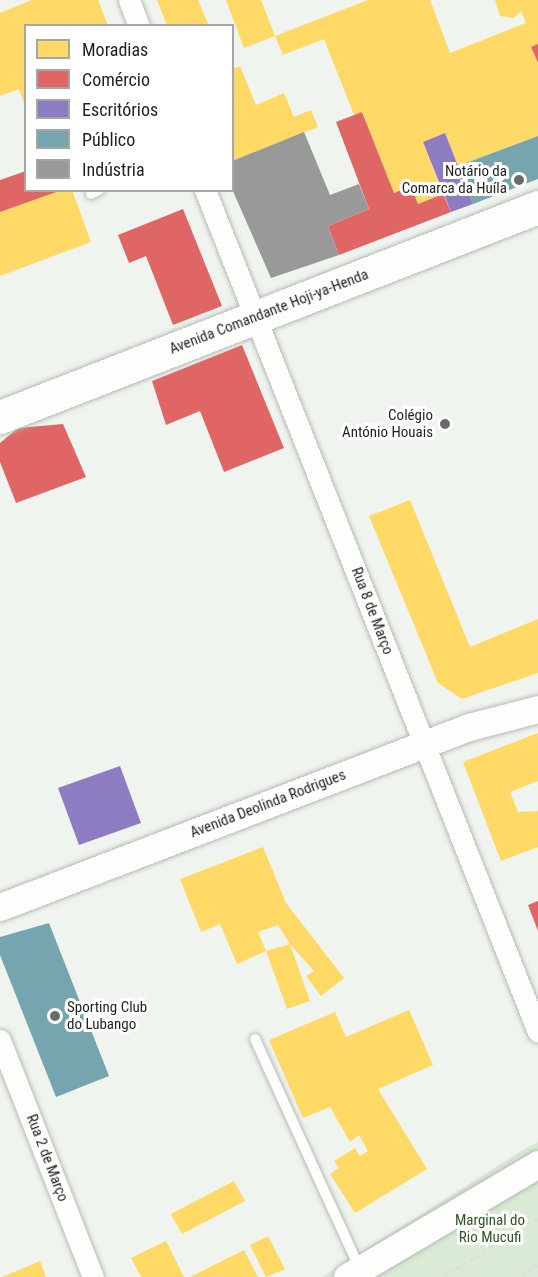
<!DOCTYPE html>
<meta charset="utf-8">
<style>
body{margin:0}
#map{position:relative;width:538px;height:1277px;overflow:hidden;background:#eff4ee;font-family:"Roboto Condensed",sans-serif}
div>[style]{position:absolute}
.green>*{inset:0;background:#daead6}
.homes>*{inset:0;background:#ffd966}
.shops>*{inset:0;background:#e06666}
.offices>*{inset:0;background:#8e7cc3}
.public>*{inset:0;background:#76a5af}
.industry>*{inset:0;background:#999}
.path>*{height:4px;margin-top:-2px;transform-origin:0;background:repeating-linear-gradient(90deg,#dfe0de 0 4.5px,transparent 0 7.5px)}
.roads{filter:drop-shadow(0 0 2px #b7bbb6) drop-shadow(0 0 2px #b7bbb6)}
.service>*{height:10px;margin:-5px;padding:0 5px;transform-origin:5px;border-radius:5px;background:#fdfdfc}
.minor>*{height:21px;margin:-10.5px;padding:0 10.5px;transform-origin:10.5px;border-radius:10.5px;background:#fdfdfc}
.tertiary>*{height:27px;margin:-13.5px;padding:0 13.5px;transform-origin:13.5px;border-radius:13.5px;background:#fdfdfc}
.primary>*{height:33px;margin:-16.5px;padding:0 16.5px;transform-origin:16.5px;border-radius:16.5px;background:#fdfdfc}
.dots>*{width:16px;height:16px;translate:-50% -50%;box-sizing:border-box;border:3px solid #fff;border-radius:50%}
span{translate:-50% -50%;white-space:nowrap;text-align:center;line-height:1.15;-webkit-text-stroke:6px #fff;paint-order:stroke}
.poi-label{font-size:15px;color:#1e221d}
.right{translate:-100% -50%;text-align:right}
.left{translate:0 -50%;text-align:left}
.street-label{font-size:15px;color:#1e221d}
.park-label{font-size:15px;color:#2b571d}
.legend{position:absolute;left:24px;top:24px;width:210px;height:168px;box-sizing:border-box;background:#fff;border:2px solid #a5a7a5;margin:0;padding:8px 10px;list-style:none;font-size:18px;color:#1e221d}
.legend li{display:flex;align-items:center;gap:12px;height:30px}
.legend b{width:30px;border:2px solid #a5a7a5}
</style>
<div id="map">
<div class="green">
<div style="clip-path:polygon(538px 1142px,538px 1277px,322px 1277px,529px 1146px)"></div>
</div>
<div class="homes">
<div style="clip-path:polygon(32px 0,98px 0,108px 26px,26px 26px,25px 106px,19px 89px,0 96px,0 13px)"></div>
<div style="clip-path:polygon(157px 0,198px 0,209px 26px,167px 26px)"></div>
<div style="clip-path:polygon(226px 0,261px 0,275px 36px,244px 48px)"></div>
<div style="clip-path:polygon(368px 0,430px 0,450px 53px,526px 23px,521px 11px,514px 18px,500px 16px,495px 0,538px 0,538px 44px,531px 47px,538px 64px,538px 136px,458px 166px,445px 133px,423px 142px,443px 194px,418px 204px,411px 186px,394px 193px,362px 112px,354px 115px,324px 39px,283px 55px,275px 36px)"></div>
<div style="clip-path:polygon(240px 66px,256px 105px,284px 93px,294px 117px,311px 110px,318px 127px,232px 161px,232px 69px)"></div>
<div style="clip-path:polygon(59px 190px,72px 190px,91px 242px,0 276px,0 212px)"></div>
<div style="clip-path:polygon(410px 500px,470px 647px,538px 619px,538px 673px,462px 699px,438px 683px,369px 516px)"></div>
<div style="clip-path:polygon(538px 733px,538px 781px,510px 792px,518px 812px,538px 811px,538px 847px,501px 861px,463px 762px)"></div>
<div style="clip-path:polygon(263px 847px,286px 903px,344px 978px,321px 996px,306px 976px,314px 971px,290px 944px,310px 1001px,287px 1009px,266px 951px,290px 944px,278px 925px,258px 932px,266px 951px,237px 964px,220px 924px,201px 932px,180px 879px)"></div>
<div style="clip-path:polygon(409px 1010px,433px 1065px,378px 1089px,427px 1169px,355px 1213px,330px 1174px,339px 1168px,334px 1161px,355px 1148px,360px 1156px,368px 1151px,359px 1135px,350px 1142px,330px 1107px,303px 1118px,269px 1040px,335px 1012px,346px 1037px)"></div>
<div style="clip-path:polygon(234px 1181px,245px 1201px,182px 1234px,171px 1214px)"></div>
<div style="clip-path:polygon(268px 1236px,285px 1269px,266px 1277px,250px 1245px)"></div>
<div style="clip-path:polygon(166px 1241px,184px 1277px,141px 1277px,131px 1258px)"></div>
<div style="clip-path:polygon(244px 1250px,258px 1277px,190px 1277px)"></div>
<div style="clip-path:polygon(40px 1261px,46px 1277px,2px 1277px)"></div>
</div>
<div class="shops">
<div style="clip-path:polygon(538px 44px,538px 63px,531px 47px)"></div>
<div style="clip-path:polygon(362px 112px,394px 193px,411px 186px,418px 204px,443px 194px,451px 212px,339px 255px,328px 226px,369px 209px,336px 122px)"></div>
<div style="clip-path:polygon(26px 171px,26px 190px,59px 191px,0 212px,0 180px)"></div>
<div style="clip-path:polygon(183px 209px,222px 306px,173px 325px,146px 256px,129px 263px,118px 235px)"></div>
<div style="clip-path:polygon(242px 345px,284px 448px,224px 472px,200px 411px,166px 425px,152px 381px)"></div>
<div style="clip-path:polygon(63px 424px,86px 477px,16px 503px,0 462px,0 443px,18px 428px)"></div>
<div style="clip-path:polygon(538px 901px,538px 931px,528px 905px)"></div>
</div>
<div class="offices">
<div style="clip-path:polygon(445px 133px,473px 204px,451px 212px,423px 142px)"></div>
<div style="clip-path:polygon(120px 766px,141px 823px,79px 845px,58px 788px)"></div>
</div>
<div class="public">
<div style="clip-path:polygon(538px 136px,538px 179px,473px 204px,458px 166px)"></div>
<div style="clip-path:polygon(49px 923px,109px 1076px,56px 1097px,0 955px,0 937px)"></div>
</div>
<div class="industry">
<div style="clip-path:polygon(304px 132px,330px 195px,359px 184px,369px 209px,328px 226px,339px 255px,271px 278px,232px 189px,232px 161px)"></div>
</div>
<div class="path">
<div style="left:444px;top:1277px;width:110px;rotate:-31.7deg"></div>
<div style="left:522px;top:1277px;width:20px;rotate:-37deg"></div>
</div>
<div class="roads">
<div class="service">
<div style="left:91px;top:194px;width:9px;rotate:-27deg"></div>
<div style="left:255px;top:1039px;width:253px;rotate:65.5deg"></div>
</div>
<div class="minor">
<div style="left:129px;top:0;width:28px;rotate:69deg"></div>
<div style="left:205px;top:190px;width:905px;rotate:68.42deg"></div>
<div style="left:0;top:1040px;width:255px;rotate:68.6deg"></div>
</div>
<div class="tertiary">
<div style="left:0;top:907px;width:502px;rotate:-21deg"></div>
<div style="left:469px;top:727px;width:71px;rotate:-14.6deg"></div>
<div style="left:347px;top:1277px;width:222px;rotate:-30.6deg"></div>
</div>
<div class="primary">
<div style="left:0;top:417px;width:578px;rotate:-21.32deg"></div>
</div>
</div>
<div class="dots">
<div style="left:519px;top:180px;background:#676c66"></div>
<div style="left:445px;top:424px;background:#676c66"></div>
<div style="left:55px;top:1016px;background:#676c66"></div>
</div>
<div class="poi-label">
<span class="right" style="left:507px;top:180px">Notário da<br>Comarca da Huíla</span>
<span class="right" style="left:433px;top:424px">Colégio<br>António Houais</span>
<span class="left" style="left:67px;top:1016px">Sporting Club<br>do Lubango</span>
</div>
<div class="street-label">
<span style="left:269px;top:312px;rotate:-21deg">Avenida Comandante Hoji-ya-Henda</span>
<span style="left:372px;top:611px;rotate:69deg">Rua 8 de Março</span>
<span style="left:268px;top:804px;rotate:-21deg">Avenida Deolinda Rodrigues</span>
<span style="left:47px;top:1158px;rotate:69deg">Rua 2 de Março</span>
</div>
<div class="park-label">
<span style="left:490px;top:1229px">Marginal do<br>Rio Mucufi</span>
</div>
<ul class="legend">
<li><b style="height:16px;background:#ffd966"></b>Moradias</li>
<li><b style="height:16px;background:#e06666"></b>Comércio</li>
<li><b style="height:16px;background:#8e7cc3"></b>Escritórios</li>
<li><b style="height:16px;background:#76a5af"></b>Público</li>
<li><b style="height:16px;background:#999"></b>Indústria</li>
</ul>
</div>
